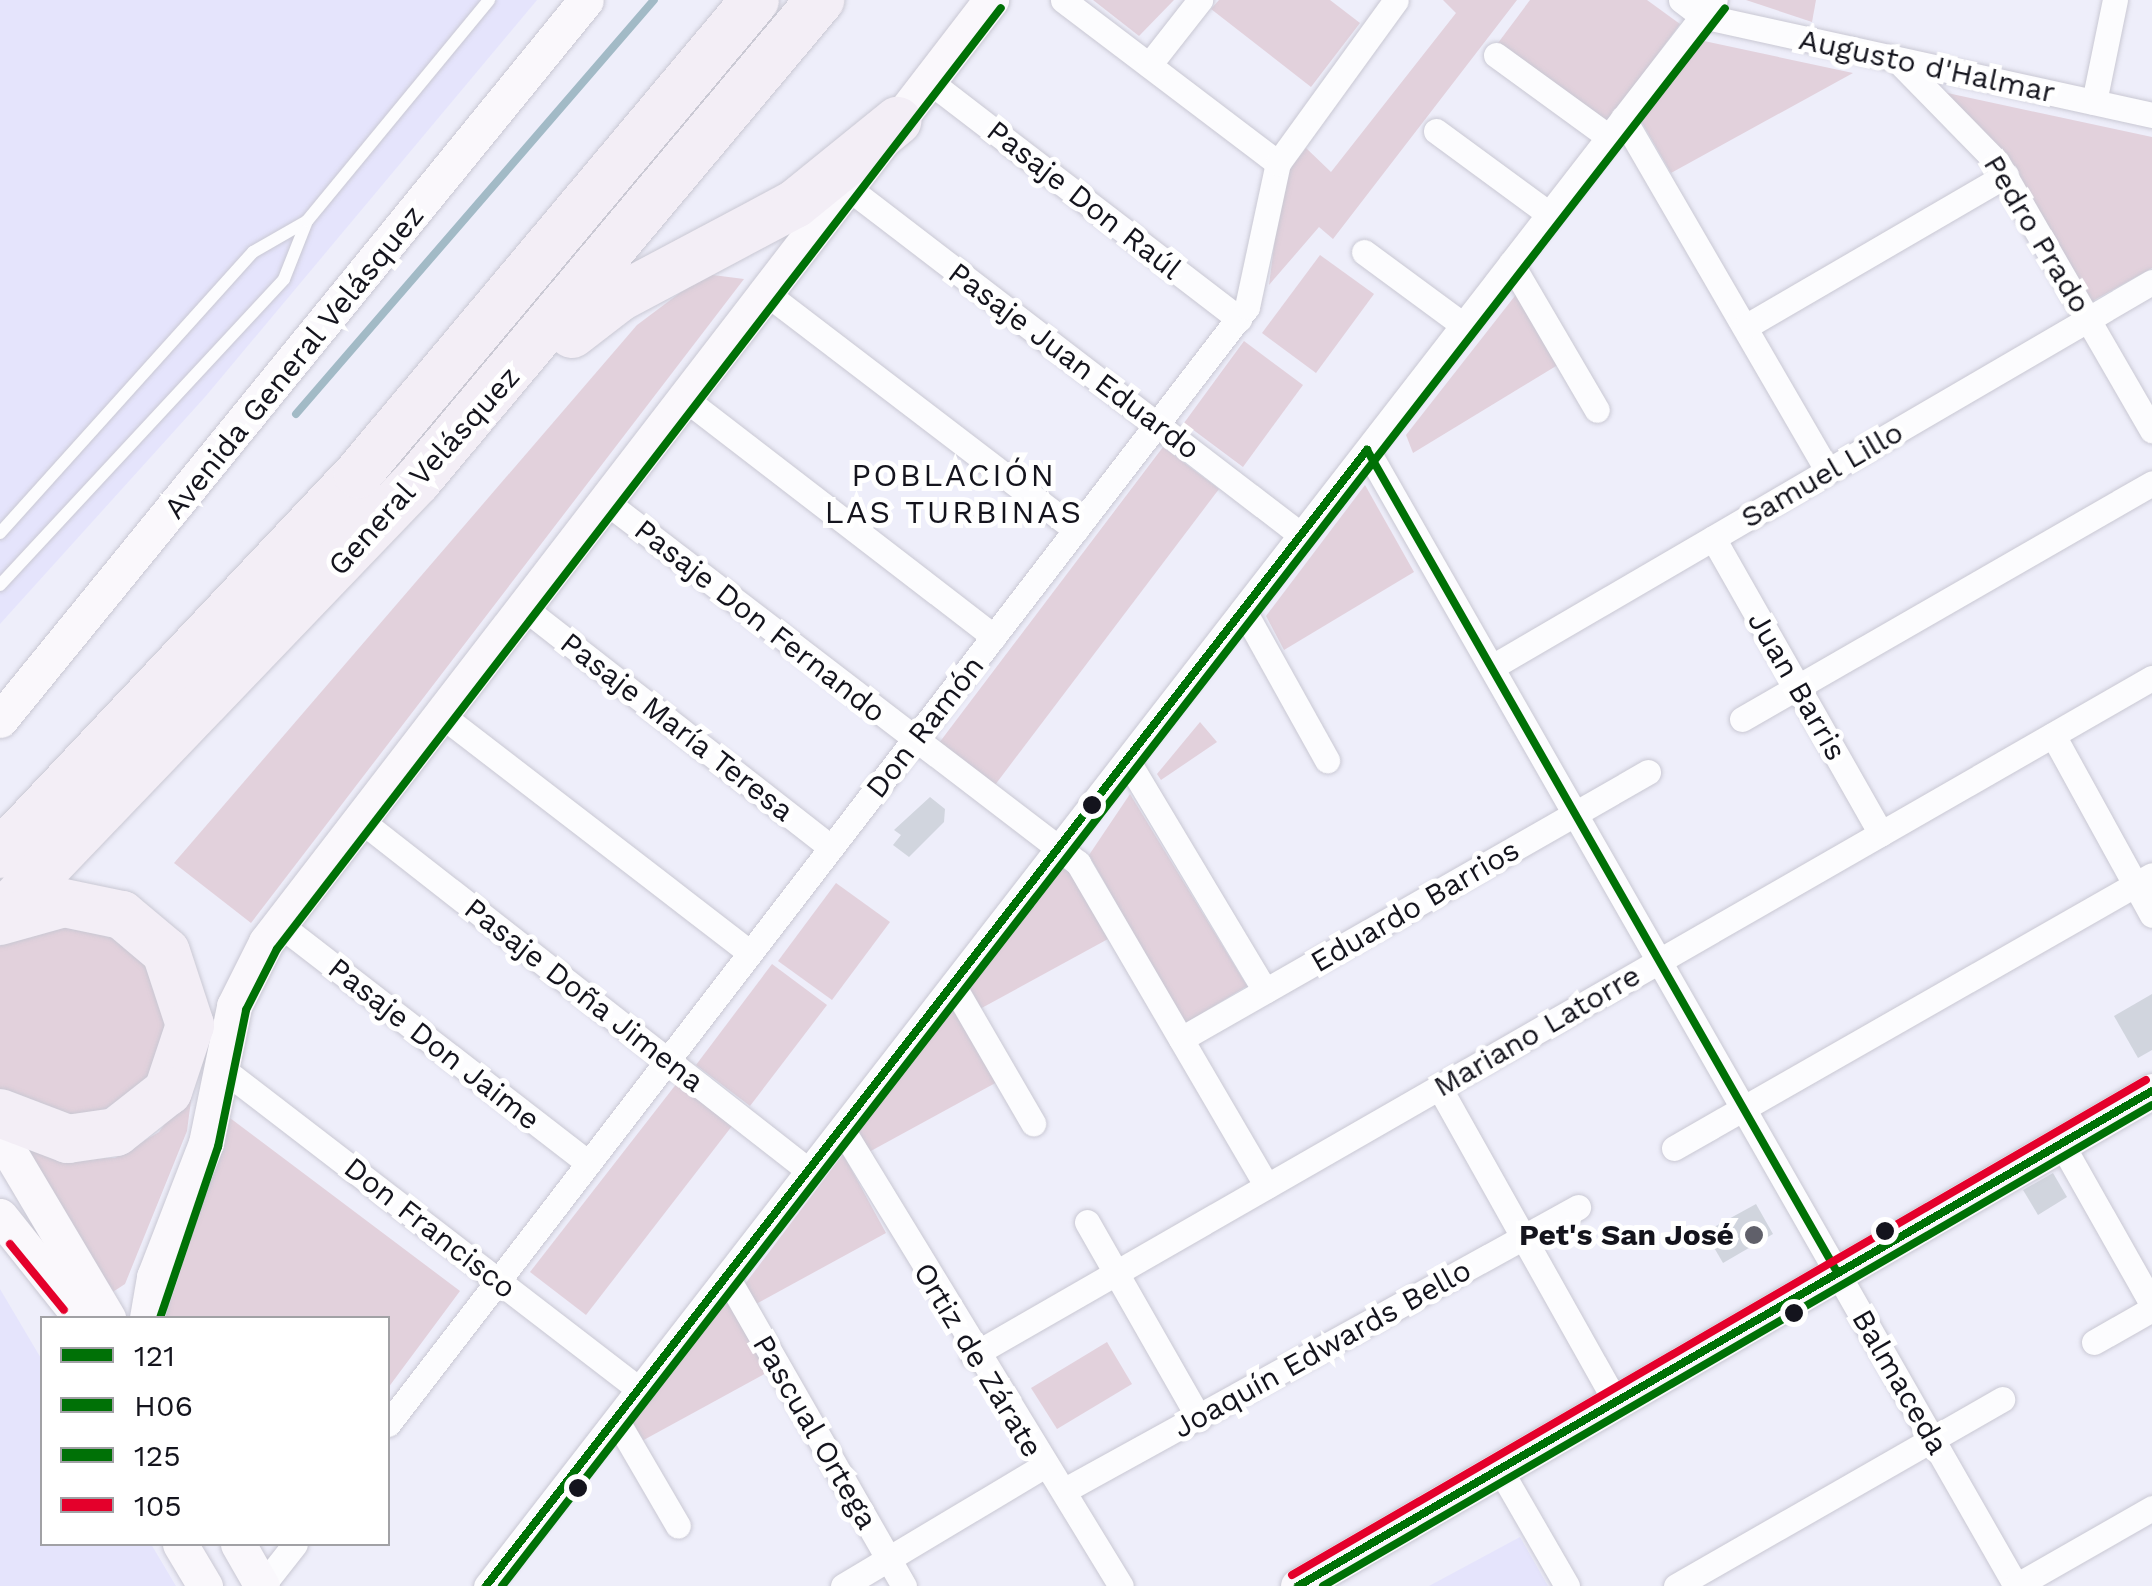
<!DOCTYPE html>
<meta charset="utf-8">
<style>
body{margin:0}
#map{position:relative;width:2152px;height:1586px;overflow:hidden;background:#eeeefa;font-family:"Work Sans",sans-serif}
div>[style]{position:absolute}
.built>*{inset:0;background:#e5e4fc}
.green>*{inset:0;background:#e2d1dc}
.stream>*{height:8px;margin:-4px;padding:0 4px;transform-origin:4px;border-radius:4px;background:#a2bac6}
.building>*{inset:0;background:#d1d5de}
.roads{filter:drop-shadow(0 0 2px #c9c8d3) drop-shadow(0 0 2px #c9c8d3)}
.lane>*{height:12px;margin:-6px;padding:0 6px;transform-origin:6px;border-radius:6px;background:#fcfcfe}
.street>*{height:25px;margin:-12.5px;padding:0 12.5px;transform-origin:12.5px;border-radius:12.5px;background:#fcfcfe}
.secondary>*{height:35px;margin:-17.5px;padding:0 17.5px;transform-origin:17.5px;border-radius:17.5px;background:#faf8fc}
.highway>*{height:48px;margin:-24px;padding:0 24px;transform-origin:24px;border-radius:24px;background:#f3eef6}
.bus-1>*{height:8px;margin:-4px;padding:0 4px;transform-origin:4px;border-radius:4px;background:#007106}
.bus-2>*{height:8px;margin:-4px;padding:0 4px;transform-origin:4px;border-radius:4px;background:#007106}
.bus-3>*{height:8px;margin:-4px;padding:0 4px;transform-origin:4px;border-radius:4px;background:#007106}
.bus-4>*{height:8px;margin:-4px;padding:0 4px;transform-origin:4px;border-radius:4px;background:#e4002b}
.dots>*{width:28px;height:28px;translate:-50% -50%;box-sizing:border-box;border:5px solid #fff;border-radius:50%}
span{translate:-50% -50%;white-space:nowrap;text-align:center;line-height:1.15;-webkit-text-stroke:10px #fff;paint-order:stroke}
.street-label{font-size:30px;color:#14141d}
.poi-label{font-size:30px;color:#14141d;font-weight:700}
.right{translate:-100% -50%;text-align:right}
.neighbourhood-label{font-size:32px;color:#14141d;letter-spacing:2.5px}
.legend{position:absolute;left:40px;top:1316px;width:350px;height:230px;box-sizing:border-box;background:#fff;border:2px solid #a1a1a5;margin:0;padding:12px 18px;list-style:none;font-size:30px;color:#14141d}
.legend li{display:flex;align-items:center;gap:20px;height:50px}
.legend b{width:50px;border:2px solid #a1a1a5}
</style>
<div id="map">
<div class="built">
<div style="clip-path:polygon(0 0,537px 0,205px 397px,0 624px)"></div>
<div style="clip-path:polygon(0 1289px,42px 1360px,42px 1544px,151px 1544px,176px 1586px,0 1586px)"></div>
<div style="clip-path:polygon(1520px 1537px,1548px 1586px,1429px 1586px)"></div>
</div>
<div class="green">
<div style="clip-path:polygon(1093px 0,1174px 0,1139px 36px)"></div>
<div style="clip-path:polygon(1219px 0,1330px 0,1360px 23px,1311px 87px,1211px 9px)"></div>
<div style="clip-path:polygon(1443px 0,1517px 0,1333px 239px,1319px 227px,1269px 285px,1283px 177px,1306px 148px,1331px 172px,1456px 13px)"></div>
<div style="clip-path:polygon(1530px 0,1647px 0,1680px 24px,1607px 123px,1498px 43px)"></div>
<div style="clip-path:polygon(1746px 0,1816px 0,1812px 22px)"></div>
<div style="clip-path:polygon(1704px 41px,1853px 73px,1671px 173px,1641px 121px)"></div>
<div style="clip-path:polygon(1938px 91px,2152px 137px,2152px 268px,2089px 303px)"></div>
<div style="clip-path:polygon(1320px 255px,1374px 294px,1316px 373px,1262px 333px)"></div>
<div style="clip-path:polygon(705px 274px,744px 279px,251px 923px,174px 863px,637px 325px)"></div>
<div style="clip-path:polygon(1518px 292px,1561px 363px,1413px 453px,1406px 435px)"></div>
<div style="clip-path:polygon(1244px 341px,1303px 385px,1243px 467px,1184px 423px)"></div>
<div style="clip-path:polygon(1163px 447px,1219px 489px,995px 785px,939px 743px)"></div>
<div style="clip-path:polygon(1365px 485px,1414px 572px,1284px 650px,1266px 616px)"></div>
<div style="clip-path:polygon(1200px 722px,1217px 742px,1161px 780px,1157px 774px)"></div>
<div style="clip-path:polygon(1130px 794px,1247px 986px,1184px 1024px,1089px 855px)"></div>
<div style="clip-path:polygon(1065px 861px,1108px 939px,978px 1010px,967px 990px)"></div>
<div style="clip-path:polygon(836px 883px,890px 922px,832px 1000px,778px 961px)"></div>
<div style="clip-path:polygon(75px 916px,152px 954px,173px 1018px,154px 1080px,87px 1120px,0 1091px,0 946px,29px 927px)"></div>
<div style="clip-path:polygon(772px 964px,827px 1005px,750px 1106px,696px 1065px)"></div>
<div style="clip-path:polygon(956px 1002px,999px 1081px,869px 1152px,858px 1132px)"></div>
<div style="clip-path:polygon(677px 1083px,732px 1126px,586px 1315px,530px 1272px)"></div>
<div style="clip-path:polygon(193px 1085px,187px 1131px,125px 1284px,102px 1299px,9px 1142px,69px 1159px,115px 1158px,159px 1132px)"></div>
<div style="clip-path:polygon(230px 1118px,460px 1291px,388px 1388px,388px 1318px,165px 1318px)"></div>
<div style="clip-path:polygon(843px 1154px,886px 1233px,756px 1304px,745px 1284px)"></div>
<div style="clip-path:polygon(727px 1292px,770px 1371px,640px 1442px,629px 1421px)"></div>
<div style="clip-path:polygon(1107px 1342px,1132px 1384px,1057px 1429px,1031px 1388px)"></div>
</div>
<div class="stream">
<div style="left:296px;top:414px;width:547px;rotate:-49.15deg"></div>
</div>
<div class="building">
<div style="clip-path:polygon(930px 797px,945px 809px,944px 822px,909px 857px,893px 845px,901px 835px,894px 830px)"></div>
<div style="clip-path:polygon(2152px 994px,2152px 1050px,2138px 1058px,2114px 1016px)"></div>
<div style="clip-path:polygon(2053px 1173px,2067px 1197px,2038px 1215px,2023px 1190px)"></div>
<div style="clip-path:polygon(1756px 1204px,1773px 1234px,1723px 1263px,1705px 1232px)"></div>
</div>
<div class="roads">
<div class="lane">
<div style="left:0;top:533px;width:378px;rotate:-48deg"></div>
<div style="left:253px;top:252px;width:62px;rotate:-29.9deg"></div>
<div style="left:0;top:585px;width:417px;rotate:-47.1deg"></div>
<div style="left:284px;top:279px;width:62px;rotate:-68.4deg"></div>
<div style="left:307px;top:221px;width:286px;rotate:-50.5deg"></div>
</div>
<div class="street">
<div style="left:1063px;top:0;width:270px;rotate:37.2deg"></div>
<div style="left:1681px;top:0;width:26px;rotate:37deg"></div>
<div style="left:1702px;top:16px;width:461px;rotate:12.4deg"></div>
<div style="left:1496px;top:55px;width:140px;rotate:36deg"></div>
<div style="left:1896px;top:59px;width:144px;rotate:45.6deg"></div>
<div style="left:1997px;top:162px;width:310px;rotate:60deg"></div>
<div style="left:1149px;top:65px;width:83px;rotate:-51.9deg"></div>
<div style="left:929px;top:81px;width:391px;rotate:37.5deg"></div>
<div style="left:2094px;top:102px;width:104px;rotate:-78.4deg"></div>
<div style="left:1623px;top:118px;width:408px;rotate:59.9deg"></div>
<div style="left:1436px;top:131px;width:140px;rotate:36.3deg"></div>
<div style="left:847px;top:187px;width:572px;rotate:37.47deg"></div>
<div style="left:1364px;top:252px;width:123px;rotate:36.4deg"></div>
<div style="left:1511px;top:263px;width:170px;rotate:59.7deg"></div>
<div style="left:766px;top:293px;width:390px;rotate:37.4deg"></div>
<div style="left:1745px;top:327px;width:302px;rotate:-30.2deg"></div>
<div style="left:684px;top:398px;width:391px;rotate:37.6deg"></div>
<div style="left:1367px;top:450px;width:1308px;rotate:60.26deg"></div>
<div style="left:2016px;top:1586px;width:157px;rotate:-29.8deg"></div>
<div style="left:605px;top:501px;width:596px;rotate:37.43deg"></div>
<div style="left:1078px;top:863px;width:374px;rotate:59.7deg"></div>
<div style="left:1713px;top:538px;width:340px;rotate:60.4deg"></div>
<div style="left:523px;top:607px;width:391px;rotate:38deg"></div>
<div style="left:1244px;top:611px;width:171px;rotate:60.9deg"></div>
<div style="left:1492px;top:667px;width:764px;rotate:-30.26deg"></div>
<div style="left:440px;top:714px;width:391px;rotate:37.6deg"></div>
<div style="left:1742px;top:719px;width:473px;rotate:-29.9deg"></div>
<div style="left:2053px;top:735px;width:205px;rotate:61.2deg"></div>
<div style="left:1127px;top:760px;width:269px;rotate:59.1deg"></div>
<div style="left:359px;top:819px;width:571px;rotate:38.03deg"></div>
<div style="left:279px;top:924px;width:391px;rotate:37.7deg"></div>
<div style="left:953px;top:985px;width:160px;rotate:59.9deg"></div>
<div style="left:1181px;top:1039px;width:538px;rotate:-29.76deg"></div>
<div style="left:220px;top:1067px;width:530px;rotate:37.56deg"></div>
<div style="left:1439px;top:1087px;width:360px;rotate:60.7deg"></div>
<div style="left:842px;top:1129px;width:535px;rotate:58.6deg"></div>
<div style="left:2061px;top:1143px;width:185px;rotate:60.5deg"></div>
<div style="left:1674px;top:1148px;width:550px;rotate:-29.73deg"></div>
<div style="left:1087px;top:1222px;width:226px;rotate:60.3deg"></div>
<div style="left:727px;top:1277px;width:356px;rotate:60.2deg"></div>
<div style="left:2094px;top:1342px;width:67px;rotate:-29.6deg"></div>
<div style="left:973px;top:1355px;width:1360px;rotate:-29.87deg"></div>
<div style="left:617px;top:1421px;width:121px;rotate:59.8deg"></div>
<div style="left:388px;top:1424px;width:1409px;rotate:-52.44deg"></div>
<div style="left:1247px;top:307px;width:147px;rotate:-77.9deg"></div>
<div style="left:1278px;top:163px;width:201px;rotate:-54.1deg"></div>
<div style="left:1499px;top:1468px;width:136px;rotate:60deg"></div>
<div style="left:1065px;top:1490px;width:586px;rotate:-28.88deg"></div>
<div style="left:262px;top:1586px;width:53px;rotate:-51.8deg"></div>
<div style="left:486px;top:1586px;width:2006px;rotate:-52.23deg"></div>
<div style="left:843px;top:1586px;width:232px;rotate:-30.9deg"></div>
<div style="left:1676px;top:1586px;width:376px;rotate:-29.8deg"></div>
</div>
<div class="secondary">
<div style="left:0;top:720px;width:928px;rotate:-50.86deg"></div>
<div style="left:0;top:1136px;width:212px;rotate:59.3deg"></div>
<div style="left:0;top:1216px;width:130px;rotate:51.5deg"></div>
<div style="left:147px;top:1318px;width:42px;rotate:-80.3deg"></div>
<div style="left:154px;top:1277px;width:144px;rotate:-68.8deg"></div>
<div style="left:206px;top:1143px;width:140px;rotate:-78.4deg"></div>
<div style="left:234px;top:1006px;width:72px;rotate:-63.4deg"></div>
<div style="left:266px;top:942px;width:1189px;rotate:-52.42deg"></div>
<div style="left:180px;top:1544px;width:49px;rotate:59.2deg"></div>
<div style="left:238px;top:1544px;width:48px;rotate:60.3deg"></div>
<div style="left:1298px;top:1586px;width:987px;rotate:-30.1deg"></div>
</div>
<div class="highway">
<div style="left:572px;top:334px;width:61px;rotate:-37.6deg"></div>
<div style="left:620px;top:297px;width:198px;rotate:-28deg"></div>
<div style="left:795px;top:204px;width:132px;rotate:-39.1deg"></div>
<div style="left:0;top:854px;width:522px;rotate:-46.71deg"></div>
<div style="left:358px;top:474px;width:618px;rotate:-50.05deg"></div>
<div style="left:0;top:916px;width:603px;rotate:-46.21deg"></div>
<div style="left:417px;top:481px;width:628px;rotate:-50.04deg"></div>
<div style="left:0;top:921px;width:66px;rotate:-15.7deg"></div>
<div style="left:64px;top:903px;width:59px;rotate:11.7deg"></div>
<div style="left:122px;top:915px;width:57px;rotate:40.1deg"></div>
<div style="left:166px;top:952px;width:77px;rotate:71.8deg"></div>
<div style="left:190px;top:1025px;width:70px;rotate:108.4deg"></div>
<div style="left:168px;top:1091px;width:66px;rotate:141.7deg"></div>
<div style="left:116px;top:1132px;width:49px;rotate:171.7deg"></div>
<div style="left:68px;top:1139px;width:73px;rotate:-159.1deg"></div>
</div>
</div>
<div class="bus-1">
<div style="left:486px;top:1586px;width:1438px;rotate:-52.21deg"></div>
<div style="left:1367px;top:450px;width:947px;rotate:60.24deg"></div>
<div style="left:1298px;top:1586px;width:987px;rotate:-30.1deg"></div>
</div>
<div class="bus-2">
<div style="left:160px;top:1318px;width:181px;rotate:-71.3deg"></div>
<div style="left:218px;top:1147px;width:140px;rotate:-78.4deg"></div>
<div style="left:246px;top:1010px;width:68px;rotate:-63.1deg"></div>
<div style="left:277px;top:949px;width:1187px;rotate:-52.43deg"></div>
<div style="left:502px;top:1586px;width:1996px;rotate:-52.22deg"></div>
</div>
<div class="bus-3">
<div style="left:1323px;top:1586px;width:958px;rotate:-30.12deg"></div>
</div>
<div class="bus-4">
<div style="left:10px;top:1244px;width:85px;rotate:50.7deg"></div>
<div style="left:1292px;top:1575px;width:987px;rotate:-30.1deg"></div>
</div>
<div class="dots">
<div style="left:1092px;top:805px;background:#14141d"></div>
<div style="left:1885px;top:1231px;background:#14141d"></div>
<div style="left:1754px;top:1235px;background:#60606a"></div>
<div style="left:1794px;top:1313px;background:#14141d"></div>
<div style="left:578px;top:1488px;background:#14141d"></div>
</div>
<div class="street-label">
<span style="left:1927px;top:66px;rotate:12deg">Augusto d'Halmar</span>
<span style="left:1084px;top:200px;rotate:38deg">Pasaje Don Raúl</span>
<span style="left:2037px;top:234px;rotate:59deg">Pedro Prado</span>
<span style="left:1074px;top:361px;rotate:37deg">Pasaje Juan Eduardo</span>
<span style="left:294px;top:362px;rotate:-51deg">Avenida General Velásquez</span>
<span style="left:424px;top:471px;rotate:-48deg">General Velásquez</span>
<span style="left:1822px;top:475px;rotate:-30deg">Samuel Lillo</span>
<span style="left:760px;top:621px;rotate:38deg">Pasaje Don Fernando</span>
<span style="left:1797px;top:686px;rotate:60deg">Juan Barris</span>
<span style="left:677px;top:727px;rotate:38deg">Pasaje María Teresa</span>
<span style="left:925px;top:727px;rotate:-52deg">Don Ramón</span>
<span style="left:1415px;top:906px;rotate:-30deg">Eduardo Barrios</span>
<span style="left:584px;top:995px;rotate:38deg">Pasaje Doña Jimena</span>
<span style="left:1537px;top:1031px;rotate:-30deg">Mariano Latorre</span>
<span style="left:434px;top:1044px;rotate:38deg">Pasaje Don Jaime</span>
<span style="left:430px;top:1228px;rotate:38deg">Don Francisco</span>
<span style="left:1322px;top:1349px;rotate:-29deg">Joaquín Edwards Bello</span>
<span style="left:978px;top:1360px;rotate:59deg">Ortiz de Zárate</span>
<span style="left:1900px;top:1382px;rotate:60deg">Balmaceda</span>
<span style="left:815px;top:1432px;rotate:60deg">Pascual Ortega</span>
</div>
<div class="poi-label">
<span class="right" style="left:1734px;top:1235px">Pet's San José</span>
</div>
<div class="neighbourhood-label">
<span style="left:954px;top:494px">POBLACIÓN<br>LAS TURBINAS</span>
</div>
<ul class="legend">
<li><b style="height:12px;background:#007106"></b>121</li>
<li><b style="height:12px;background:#007106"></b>H06</li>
<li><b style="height:12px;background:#007106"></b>125</li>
<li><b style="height:12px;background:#e4002b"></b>105</li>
</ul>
</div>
